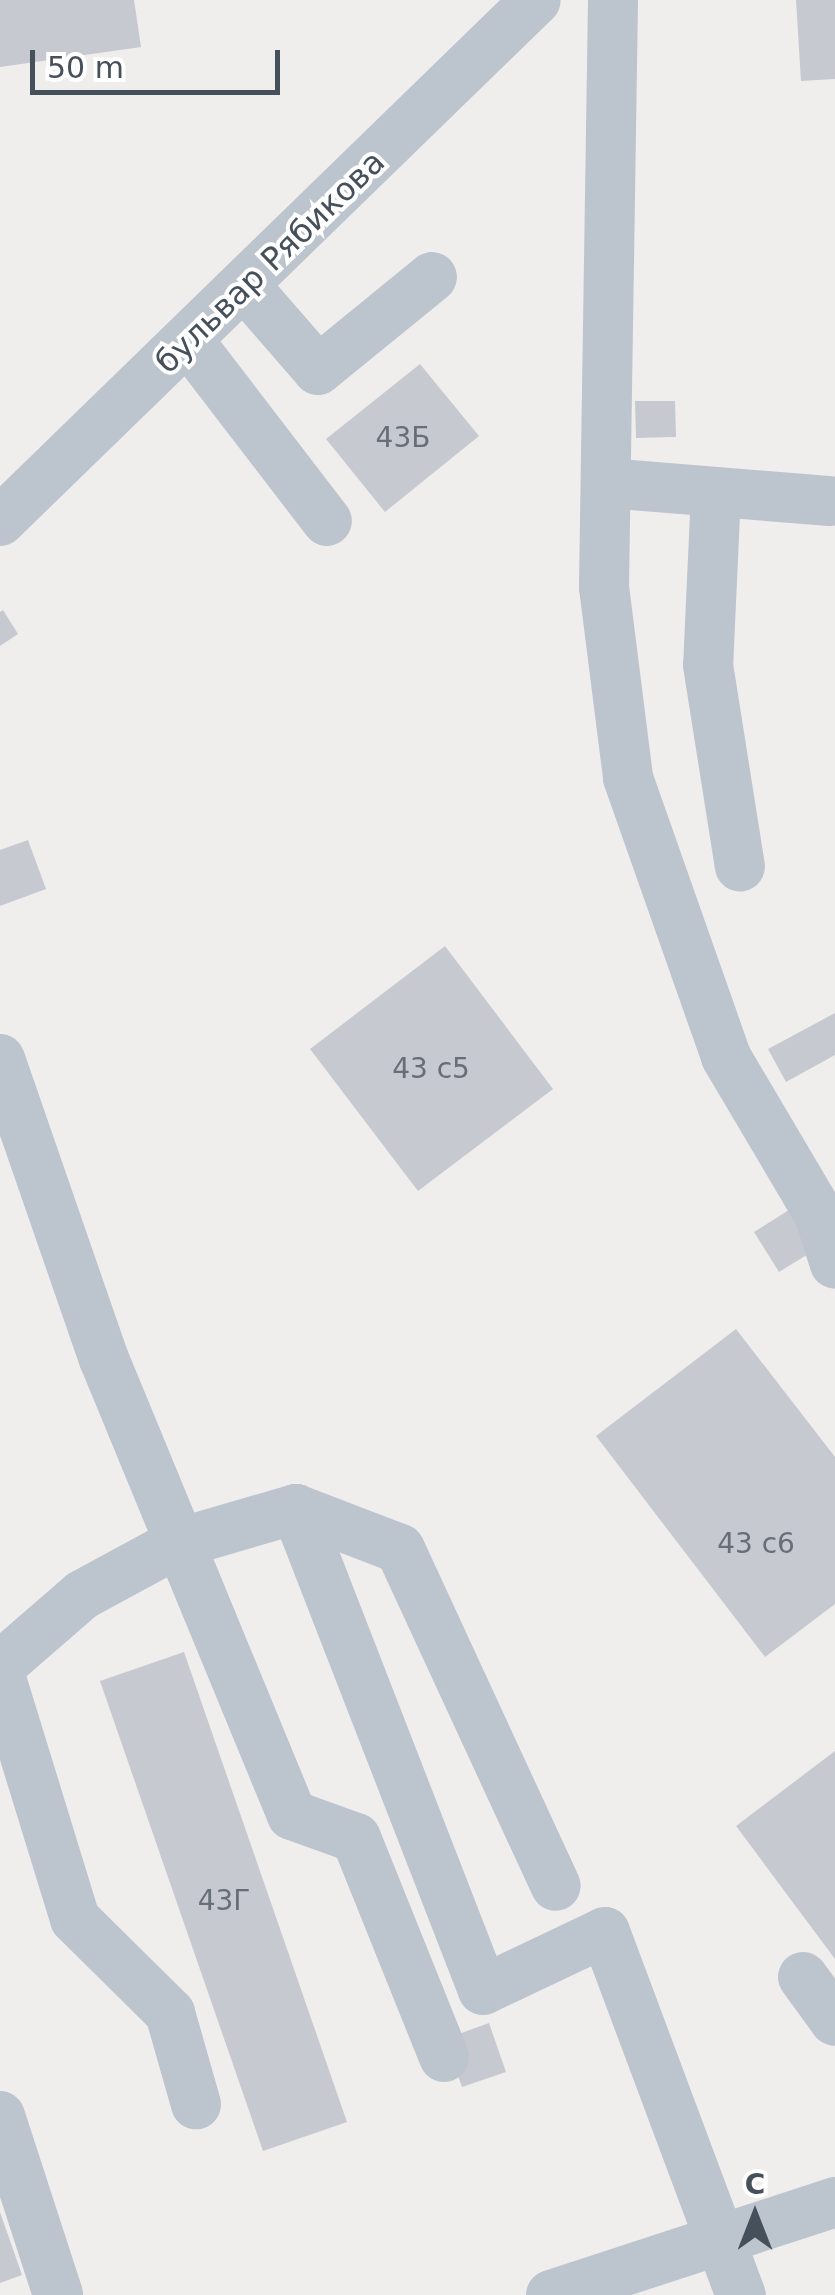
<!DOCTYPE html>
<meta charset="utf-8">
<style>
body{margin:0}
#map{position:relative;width:835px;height:2295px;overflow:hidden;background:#f0eded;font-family:"DejaVu Sans",sans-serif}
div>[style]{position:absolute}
.building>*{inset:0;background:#c7c9d0}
.minor>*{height:50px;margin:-25px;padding:0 25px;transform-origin:25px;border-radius:25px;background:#bcc4cd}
span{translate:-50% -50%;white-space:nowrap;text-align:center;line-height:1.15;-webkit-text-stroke:8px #fff;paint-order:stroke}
.number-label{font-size:28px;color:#666e78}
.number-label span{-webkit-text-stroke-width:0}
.street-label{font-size:32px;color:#46505b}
.north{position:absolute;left:705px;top:2165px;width:100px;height:100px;-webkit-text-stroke:8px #fff;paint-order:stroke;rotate:0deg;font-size:28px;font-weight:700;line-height:40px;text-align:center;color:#46505b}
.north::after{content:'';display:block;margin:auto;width:35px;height:45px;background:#46505b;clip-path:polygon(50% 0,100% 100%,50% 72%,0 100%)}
.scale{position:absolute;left:30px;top:50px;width:250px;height:45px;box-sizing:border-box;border:5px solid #46505b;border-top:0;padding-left:12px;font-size:30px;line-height:35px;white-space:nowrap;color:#46505b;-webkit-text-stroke:8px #fff;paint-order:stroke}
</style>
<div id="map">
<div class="building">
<div style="clip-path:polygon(0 0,134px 0,141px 47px,0 67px)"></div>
<div style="clip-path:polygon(796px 0,835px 0,835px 79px,801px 81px)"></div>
<div style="clip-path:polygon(420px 364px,479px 436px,385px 512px,326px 439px)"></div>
<div style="clip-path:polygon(635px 401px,675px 401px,676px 437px,636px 438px)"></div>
<div style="clip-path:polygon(3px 610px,18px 634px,0 646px,0 612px)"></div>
<div style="clip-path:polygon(28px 840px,46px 889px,0 906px,0 850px)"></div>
<div style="clip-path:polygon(445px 946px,553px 1089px,418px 1191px,310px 1049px)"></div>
<div style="clip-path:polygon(835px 1013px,835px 1055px,786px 1082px,768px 1049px)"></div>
<div style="clip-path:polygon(792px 1208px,818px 1248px,779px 1272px,754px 1232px)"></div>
<div style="clip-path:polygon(736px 1329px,835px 1457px,835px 1604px,765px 1657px,596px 1436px)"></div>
<div style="clip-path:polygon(184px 1652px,347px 2122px,263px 2151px,100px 1681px)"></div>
<div style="clip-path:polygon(835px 1751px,835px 1959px,736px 1826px)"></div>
<div style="clip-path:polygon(489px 2023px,506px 2072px,462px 2087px,445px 2039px)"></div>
<div style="clip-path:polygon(0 2212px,22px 2275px,0 2283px)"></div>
</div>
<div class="minor">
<div style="left:613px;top:0;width:587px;rotate:90.88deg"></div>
<div style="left:604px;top:587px;width:193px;rotate:82.8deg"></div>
<div style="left:628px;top:778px;width:296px;rotate:70.6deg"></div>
<div style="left:726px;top:1057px;width:182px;rotate:59.4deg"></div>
<div style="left:819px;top:1214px;width:52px;rotate:72.3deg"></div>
<div style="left:245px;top:286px;width:111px;rotate:49deg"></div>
<div style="left:318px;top:370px;width:147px;rotate:-39.2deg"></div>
<div style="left:188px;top:340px;width:228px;rotate:52.5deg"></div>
<div style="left:606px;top:483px;width:225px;rotate:4.6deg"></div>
<div style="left:716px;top:492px;width:173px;rotate:92.6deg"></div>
<div style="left:708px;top:665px;width:204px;rotate:81deg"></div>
<div style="left:0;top:521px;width:747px;rotate:-44.19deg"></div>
<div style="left:0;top:1059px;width:318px;rotate:70.9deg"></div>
<div style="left:104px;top:1359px;width:493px;rotate:67.6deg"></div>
<div style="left:292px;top:1815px;width:68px;rotate:19.8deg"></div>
<div style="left:356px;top:1838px;width:236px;rotate:68.1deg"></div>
<div style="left:296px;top:1509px;width:516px;rotate:68.76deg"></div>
<div style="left:483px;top:1990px;width:135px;rotate:-25.4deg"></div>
<div style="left:605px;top:1932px;width:388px;rotate:69.5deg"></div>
<div style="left:0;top:1666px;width:108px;rotate:-40.9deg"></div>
<div style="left:82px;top:1595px;width:107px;rotate:-28.5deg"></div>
<div style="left:176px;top:1544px;width:125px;rotate:-16.3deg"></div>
<div style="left:296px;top:1509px;width:111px;rotate:21deg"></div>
<div style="left:400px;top:1549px;width:371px;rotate:65.2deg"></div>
<div style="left:0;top:1675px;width:255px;rotate:72.9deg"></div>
<div style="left:75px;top:1919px;width:134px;rotate:44.7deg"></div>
<div style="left:170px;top:2013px;width:95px;rotate:74.1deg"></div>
<div style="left:803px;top:1977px;width:54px;rotate:54deg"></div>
<div style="left:0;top:2116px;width:188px;rotate:72deg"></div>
<div style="left:551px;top:2295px;width:299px;rotate:-18.1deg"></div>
</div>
<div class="number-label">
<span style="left:403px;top:438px">43Б</span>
<span style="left:431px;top:1069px">43 с5</span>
<span style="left:756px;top:1544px">43 с6</span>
<span style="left:224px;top:1901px">43Г</span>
</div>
<div class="street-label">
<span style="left:270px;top:262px;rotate:-44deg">бульвар Рябикова</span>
</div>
<div class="north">С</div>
<div class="scale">50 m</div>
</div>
